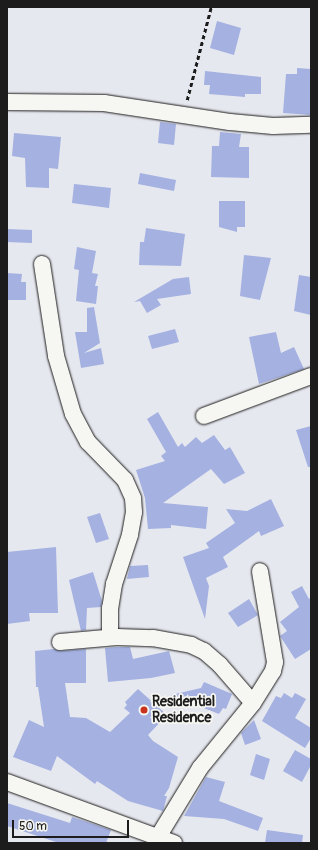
<!DOCTYPE html>
<style>
body{margin:0}
#map{position:relative;width:318px;height:850px;overflow:hidden;background:#e6e8ef;font-family:Pangolin,sans-serif}
div>[style]{position:absolute}
.building>*{inset:0;background:#a4b1e1}
.path>*{height:2.5px;margin-top:-1.25px;transform-origin:0;background:repeating-linear-gradient(90deg,#1c1c1c 0 4px,transparent 0 7px)}
.roads{filter:drop-shadow(0 0 1px #1c1c1c) drop-shadow(0 0 1px #1c1c1c)}
.minor>*{height:16px;margin:-8px;padding:0 8px;transform-origin:8px;border-radius:8px;background:#f6f6f2}
.dots>*{width:11px;height:11px;translate:-50% -50%;box-sizing:border-box;border:2px solid #f6f6f2;border-radius:50%}
span{translate:-50% -50%;white-space:nowrap;text-align:center;line-height:1.15;-webkit-text-stroke:3.5px #f6f6f2;paint-order:stroke}
.poi-label{font-size:14px;color:#1c1c1c;font-weight:700}
.left{translate:0 -50%;text-align:left}
.frame{position:absolute;inset:0;border:8px solid #1c1c1c;pointer-events:none}
.scale{position:absolute;left:12px;top:820px;width:117px;height:18px;box-sizing:border-box;border:2px solid #1c1c1c;border-top:0;padding-left:5px;font-size:12px;line-height:14px;white-space:nowrap;color:#1c1c1c;-webkit-text-stroke:3px #f6f6f2;paint-order:stroke}
</style>
<div id="map">
<div class="building">
<div style="clip-path:polygon(217px 21px,241px 28px,234px 55px,210px 48px)"></div>
<div style="clip-path:polygon(297px 68px,311px 69px,311px 115px,283px 113px,286px 74px,297px 74px)"></div>
<div style="clip-path:polygon(205px 71px,261px 77px,261px 94px,245px 94px,245px 97px,209px 94px,210px 85px,204px 85px)"></div>
<div style="clip-path:polygon(160px 122px,176px 124px,174px 145px,158px 143px)"></div>
<div style="clip-path:polygon(220px 132px,241px 134px,239px 147px,249px 147px,249px 178px,211px 177px,212px 146px,219px 146px)"></div>
<div style="clip-path:polygon(14px 133px,61px 137px,58px 169px,49px 168px,49px 188px,26px 187px,25px 158px,12px 156px)"></div>
<div style="clip-path:polygon(140px 173px,176px 180px,174px 191px,138px 184px)"></div>
<div style="clip-path:polygon(74px 184px,111px 188px,109px 208px,72px 203px)"></div>
<div style="clip-path:polygon(219px 201px,245px 201px,245px 227px,237px 227px,237px 232px,219px 227px)"></div>
<div style="clip-path:polygon(146px 228px,185px 234px,181px 266px,139px 265px,140px 242px,144px 242px)"></div>
<div style="clip-path:polygon(7px 229px,32px 230px,32px 243px,7px 242px)"></div>
<div style="clip-path:polygon(77px 247px,96px 251px,92px 273px,98px 274px,95px 286px,98px 286px,96px 304px,76px 301px,79px 270px,74px 269px)"></div>
<div style="clip-path:polygon(244px 255px,271px 258px,260px 300px,240px 296px)"></div>
<div style="clip-path:polygon(7px 273px,22px 274px,21px 282px,26px 282px,26px 300px,7px 300px)"></div>
<div style="clip-path:polygon(299px 275px,311px 277px,311px 315px,294px 311px)"></div>
<div style="clip-path:polygon(189px 277px,191px 294px,157px 299px,161px 305px,147px 313px,140px 301px,134px 302px,173px 279px)"></div>
<div style="clip-path:polygon(94px 307px,100px 343px,84px 353px,101px 348px,104px 364px,81px 368px,75px 332px,87px 332px,87px 308px)"></div>
<div style="clip-path:polygon(175px 329px,179px 342px,152px 349px,148px 336px)"></div>
<div style="clip-path:polygon(276px 332px,281px 353px,294px 347px,304px 369px,259px 384px,249px 337px)"></div>
<div style="clip-path:polygon(158px 412px,178px 447px,182px 443px,185px 447px,196px 437px,202px 443px,214px 435px,225px 450px,230px 447px,245px 473px,224px 484px,211px 469px,163px 503px,208px 507px,206px 529px,171px 525px,171px 528px,148px 529px,145px 498px,136px 470px,165px 461px,161px 456px,166px 452px,147px 419px)"></div>
<div style="clip-path:polygon(311px 426px,311px 467px,308px 467px,296px 430px)"></div>
<div style="clip-path:polygon(271px 499px,284px 526px,261px 536px,259px 531px,223px 557px,228px 567px,206px 578px,209px 586px,205px 619px,183px 557px,209px 548px,206px 543px,235px 523px,226px 509px,247px 511px)"></div>
<div style="clip-path:polygon(100px 513px,109px 539px,96px 543px,87px 517px)"></div>
<div style="clip-path:polygon(56px 547px,58px 613px,29px 613px,30px 621px,7px 624px,7px 552px)"></div>
<div style="clip-path:polygon(148px 565px,149px 577px,127px 579px,130px 566px)"></div>
<div style="clip-path:polygon(93px 572px,102px 601px,101px 607px,87px 608px,86px 630px,81px 631px,69px 580px)"></div>
<div style="clip-path:polygon(302px 586px,309px 599px,311px 597px,311px 649px,295px 659px,280px 636px,287px 631px,280px 622px,299px 607px,291px 592px)"></div>
<div style="clip-path:polygon(249px 599px,258px 615px,238px 627px,228px 613px)"></div>
<div style="clip-path:polygon(117px 647px,130px 647px,133px 659px,169px 651px,175px 673px,151px 678px,108px 682px,105px 648px)"></div>
<div style="clip-path:polygon(54px 649px,61px 651px,86px 649px,86px 683px,65px 683px,70px 717px,86px 718px,110px 732px,130px 713px,124px 708px,127px 705px,125px 702px,138px 689px,167px 715px,148px 735px,153px 741px,178px 757px,169px 788px,164px 796px,167px 796px,163px 811px,128px 801px,97px 781px,95px 784px,57px 756px,51px 771px,13px 757px,29px 720px,44px 727px,38px 687px,36px 687px,35px 651px)"></div>
<div style="clip-path:polygon(204px 682px,232px 694px,226px 709px,223px 708px,219px 714px,171px 695px,201px 688px)"></div>
<div style="clip-path:polygon(284px 693px,292px 698px,295px 693px,306px 699px,295px 718px,311px 728px,311px 738px,305px 748px,262px 721px,276px 696px,281px 698px)"></div>
<div style="clip-path:polygon(254px 720px,261px 739px,245px 745px,241px 733px)"></div>
<div style="clip-path:polygon(295px 750px,311px 759px,311px 765px,302px 782px,283px 771px)"></div>
<div style="clip-path:polygon(256px 754px,270px 759px,264px 780px,250px 775px)"></div>
<div style="clip-path:polygon(206px 777px,225px 782px,219px 801px,263px 818px,258px 831px,224px 819px,184px 816px)"></div>
<div style="clip-path:polygon(7px 803px,70px 823px,72px 817px,111px 830px,106px 843px,59px 843px,7px 826px)"></div>
<div style="clip-path:polygon(267px 830px,303px 835px,302px 843px,265px 843px)"></div>
</div>
<div class="path">
<div style="left:187px;top:100px;width:96px;rotate:-75.5deg"></div>
</div>
<div class="roads">
<div class="minor">
<div style="left:7px;top:102px;width:97px;rotate:0.6deg"></div>
<div style="left:104px;top:103px;width:127px;rotate:8.6deg"></div>
<div style="left:230px;top:122px;width:43px;rotate:5.3deg"></div>
<div style="left:273px;top:126px;width:38px;rotate:-2deg"></div>
<div style="left:42px;top:264px;width:93px;rotate:81.3deg"></div>
<div style="left:56px;top:356px;width:60px;rotate:73.7deg"></div>
<div style="left:73px;top:414px;width:32px;rotate:62deg"></div>
<div style="left:88px;top:442px;width:53px;rotate:45.8deg"></div>
<div style="left:125px;top:480px;width:20px;rotate:66deg"></div>
<div style="left:133px;top:498px;width:14px;rotate:86deg"></div>
<div style="left:134px;top:512px;width:23px;rotate:100deg"></div>
<div style="left:130px;top:535px;width:52px;rotate:108.1deg"></div>
<div style="left:114px;top:584px;width:24px;rotate:99deg"></div>
<div style="left:110px;top:608px;width:29px;rotate:90deg"></div>
<div style="left:204px;top:416px;width:114px;rotate:-20.5deg"></div>
<div style="left:60px;top:642px;width:57px;rotate:-5deg"></div>
<div style="left:117px;top:637px;width:36px;rotate:2deg"></div>
<div style="left:153px;top:638px;width:39px;rotate:10deg"></div>
<div style="left:191px;top:645px;width:14px;rotate:25deg"></div>
<div style="left:204px;top:651px;width:21px;rotate:41deg"></div>
<div style="left:220px;top:665px;width:50px;rotate:49deg"></div>
<div style="left:7px;top:782px;width:178px;rotate:20.1deg"></div>
<div style="left:158px;top:837px;width:81px;rotate:-58.7deg"></div>
<div style="left:200px;top:768px;width:84px;rotate:-50.8deg"></div>
<div style="left:253px;top:703px;width:38px;rotate:-58deg"></div>
<div style="left:273px;top:671px;width:9px;rotate:-77deg"></div>
<div style="left:275px;top:662px;width:92px;rotate:-99.4deg"></div>
</div>
</div>
<div class="dots">
<div style="left:144px;top:710px;background:#c8321e"></div>
</div>
<div class="poi-label">
<span class="left" style="left:152px;top:710px">Residential<br>Residence</span>
</div>
<div class="frame"></div>
<div class="scale">50 m</div>
</div>
